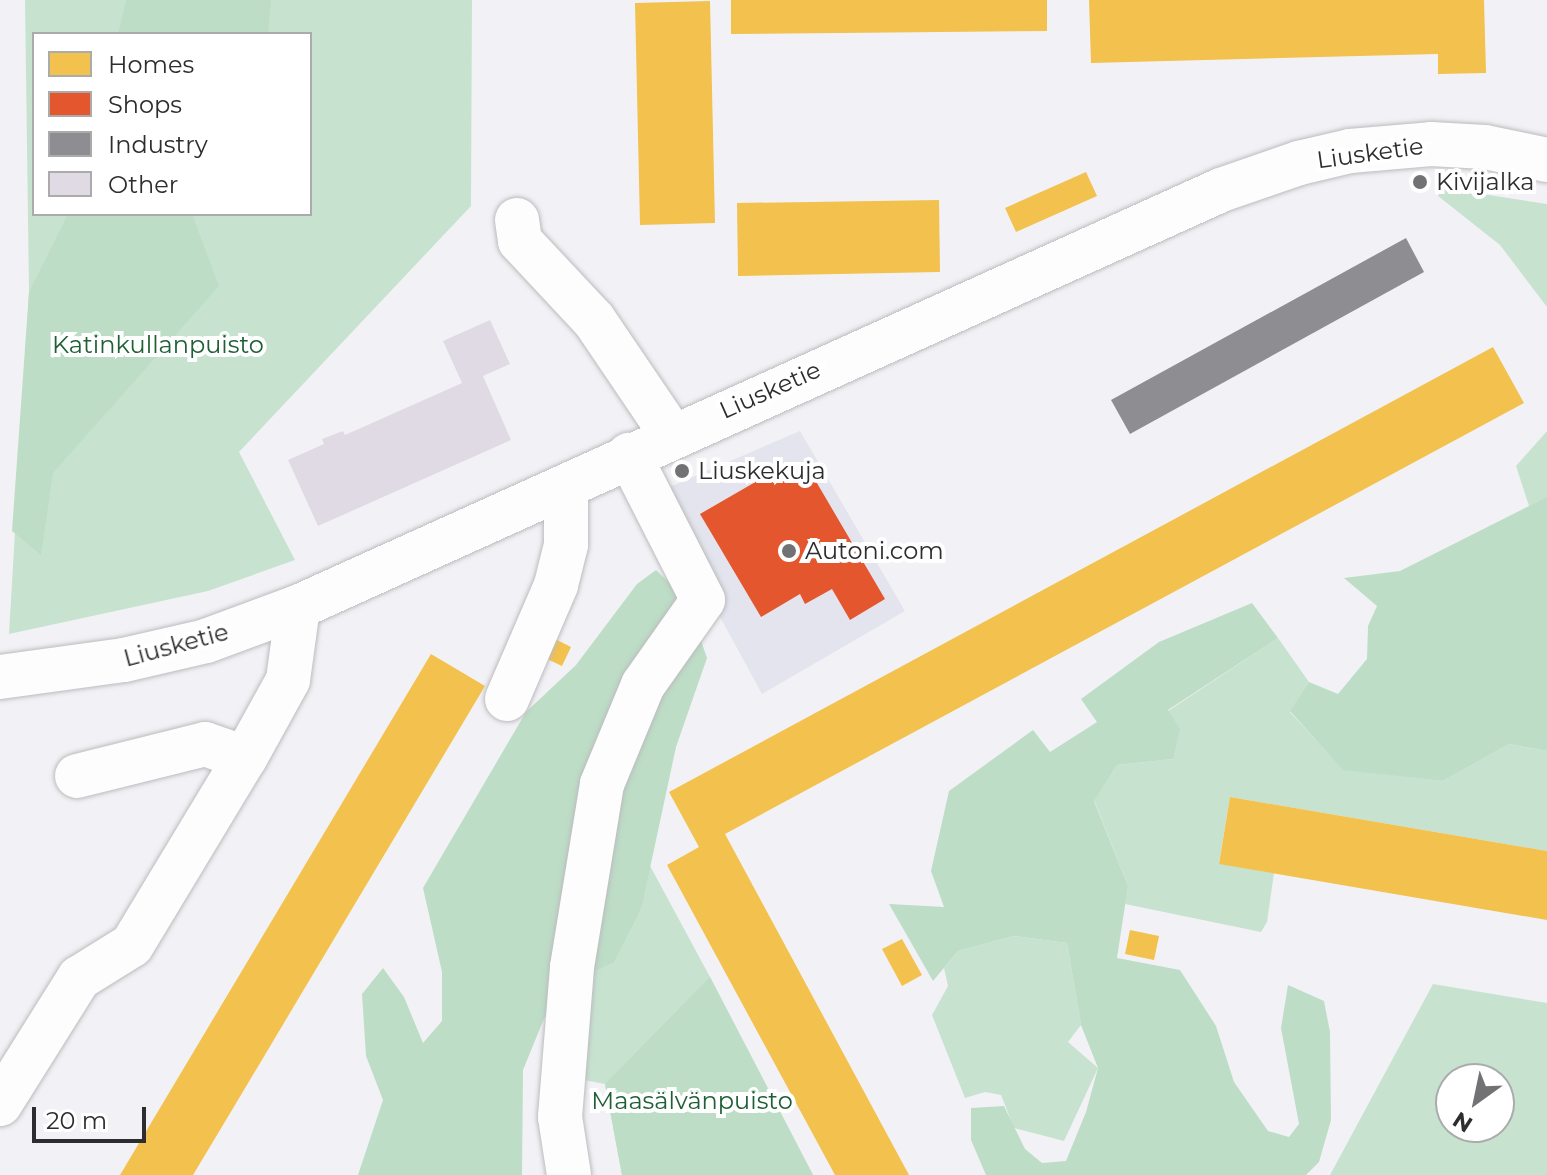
<!DOCTYPE html>
<meta charset="utf-8">
<style>
body{margin:0}
#map{position:relative;width:1547px;height:1175px;overflow:hidden;background:#f2f2f6;font-family:Montserrat,sans-serif}
div>[style]{position:absolute}
.built>*{inset:0;background:#e3e4ed}
.green>*{inset:0;background:#c7e3d0}
.forest>*{inset:0;background:#bdddc6}
.homes>*{inset:0;background:#f2c14e}
.shops>*{inset:0;background:#e4572e}
.industry>*{inset:0;background:#8d8d92}
.building>*{inset:0;background:#e0dae4}
.roads{filter:drop-shadow(0 0 2px #bcbcbf) drop-shadow(0 0 2px #bcbcbf)}
.minor>*{height:44px;margin:-22px;padding:0 22px;transform-origin:22px;border-radius:22px;background:#fdfdfe}
.dots>*{width:22px;height:22px;translate:-50% -50%;box-sizing:border-box;border:4px solid #fff;border-radius:50%}
span{translate:-50% -50%;white-space:nowrap;text-align:center;line-height:1.15;-webkit-text-stroke:8px #fff;paint-order:stroke}
.street-label{font-size:24px;color:#2d2d30}
.poi-label{font-size:24px;color:#2d2d30}
.left{translate:0 -50%;text-align:left}
.park-label{font-size:24px;color:#1f5f35}
.legend{position:absolute;left:32px;top:32px;width:280px;height:184px;box-sizing:border-box;background:#fff;border:2px solid #ababac;margin:0;padding:10px 14px;list-style:none;font-size:24px;color:#2d2d30}
.legend li{display:flex;align-items:center;gap:16px;height:40px}
.legend b{width:40px;border:2px solid #ababac}
.north{position:absolute;left:1435px;top:1063px;width:80px;height:80px;box-sizing:border-box;background:#fff;border:2px solid #ababac;border-radius:50%;rotate:213deg;font-size:22px;font-weight:700;line-height:32px;text-align:center;color:#2d2d30}
.north::after{content:'';display:block;margin:auto;width:28px;height:36px;background:#727275;clip-path:polygon(50% 0,100% 100%,50% 72%,0 100%)}
.scale{position:absolute;left:32px;top:1107px;width:114px;height:36px;box-sizing:border-box;border:4px solid #2d2d30;border-top:0;padding-left:10px;font-size:24px;line-height:28px;white-space:nowrap;color:#2d2d30;-webkit-text-stroke:6px #fff;paint-order:stroke}
</style>
<div id="map">
<div class="built">
<div style="clip-path:polygon(800px 431px,905px 611px,762px 694px,653px 494px)"></div>
</div>
<div class="green">
<div style="clip-path:polygon(evenodd,25px 0,472px 0,471px 206px,239px 452px,295px 560px,208px 591px,9px 634px,29px 292px,25px 0,34px 34px,310px 34px,310px 214px,34px 214px,34px 34px)"></div>
<div style="clip-path:polygon(1443px 188px,1547px 204px,1547px 307px,1500px 245px,1438px 196px)"></div>
<div style="clip-path:polygon(1547px 431px,1547px 512px,1540px 501px,1529px 506px,1516px 466px)"></div>
<div style="clip-path:polygon(1278px 638px,1309px 682px,1290px 712px,1343px 769px,1443px 781px,1509px 744px,1547px 751px,1547px 851px,1230px 797px,1219px 863px,1274px 873px,1267px 922px,1261px 932px,1125px 904px,1128px 886px,1094px 800px,1117px 765px,1173px 759px,1168px 711px)"></div>
<div style="clip-path:polygon(648px 862px,710px 977px,813px 1175px,622px 1175px,605px 1084px,579px 1079px,584px 975px,614px 963px,641px 910px)"></div>
<div style="clip-path:polygon(1014px 936px,1067px 943px,1081px 1025px,1068px 1042px,1098px 1068px,1064px 1141px,1014px 1128px,1001px 1095px,985px 1092px,965px 1098px,932px 1015px,948px 986px,944px 968px,958px 951px)"></div>
<div style="clip-path:polygon(evenodd,1433px 984px,1547px 1003px,1547px 1175px,1330px 1175px,1433px 984px,1451px 1079px,1499px 1079px,1499px 1127px,1451px 1127px,1451px 1079px)"></div>
</div>
<div class="forest">
<div style="clip-path:polygon(126px 0,271px 0,268px 34px,118px 34px)"></div>
<div style="clip-path:polygon(68px 214px,192px 214px,219px 286px,53px 473px,41px 555px,12px 531px,29px 292px)"></div>
<div style="clip-path:polygon(1547px 497px,1547px 751px,1509px 744px,1443px 781px,1343px 770px,1290px 711px,1309px 682px,1338px 694px,1367px 659px,1368px 626px,1377px 606px,1344px 578px,1400px 571px)"></div>
<div style="clip-path:polygon(656px 570px,687px 600px,707px 658px,676px 747px,641px 910px,614px 963px,557px 987px,523px 1070px,522px 1175px,358px 1175px,383px 1100px,366px 1056px,362px 994px,383px 968px,404px 997px,423px 1043px,442px 1021px,442px 972px,423px 888px,526px 712px,576px 665px,637px 584px)"></div>
<div style="clip-path:polygon(1252px 603px,1278px 638px,1168px 710px,1180px 729px,1173px 759px,1117px 765px,1094px 801px,1128px 886px,1117px 958px,1180px 970px,1216px 1026px,1234px 1082px,1268px 1131px,1289px 1137px,1299px 1124px,1281px 1028px,1288px 985px,1324px 1001px,1330px 1032px,1331px 1120px,1319px 1162px,1306px 1175px,986px 1175px,971px 1140px,971px 1108px,1004px 1106px,1025px 1149px,1042px 1163px,1066px 1161px,1086px 1112px,1098px 1068px,1081px 1025px,1067px 943px,1014px 936px,958px 951px,933px 981px,889px 904px,944px 907px,931px 871px,949px 791px,1033px 730px,1050px 752px,1097px 722px,1081px 699px,1159px 642px)"></div>
<div style="clip-path:polygon(710px 977px,813px 1175px,622px 1175px,605px 1084px)"></div>
</div>
<div class="homes">
<div style="clip-path:polygon(731px 0,1047px 0,1047px 31px,731px 34px)"></div>
<div style="clip-path:polygon(1089px 0,1484px 0,1486px 73px,1438px 74px,1438px 54px,1091px 63px)"></div>
<div style="clip-path:polygon(710px 1px,715px 223px,640px 225px,635px 3px)"></div>
<div style="clip-path:polygon(1086px 172px,1097px 196px,1016px 232px,1005px 208px)"></div>
<div style="clip-path:polygon(939px 200px,940px 272px,738px 276px,737px 203px)"></div>
<div style="clip-path:polygon(1493px 347px,1524px 403px,725px 834px,909px 1175px,835px 1175px,667px 865px,699px 847px,669px 792px)"></div>
<div style="clip-path:polygon(555px 639px,571px 647px,562px 666px,545px 658px)"></div>
<div style="clip-path:polygon(431px 654px,485px 686px,232px 1110px,193px 1175px,120px 1175px)"></div>
<div style="clip-path:polygon(1230px 797px,1547px 851px,1547px 920px,1219px 864px)"></div>
<div style="clip-path:polygon(1130px 930px,1159px 936px,1154px 960px,1125px 954px)"></div>
<div style="clip-path:polygon(902px 939px,922px 975px,902px 986px,882px 949px)"></div>
</div>
<div class="shops">
<div style="clip-path:polygon(804px 461px,885px 599px,850px 620px,832px 589px,805px 604px,800px 594px,761px 617px,700px 514px,776px 470px,779px 476px)"></div>
</div>
<div class="industry">
<div style="clip-path:polygon(1406px 238px,1424px 272px,1130px 434px,1111px 400px)"></div>
</div>
<div class="building">
<div style="clip-path:polygon(490px 320px,510px 364px,483px 376px,511px 440px,318px 526px,288px 460px,324px 444px,322px 439px,343px 431px,345px 435px,462px 383px,443px 341px)"></div>
</div>
<div class="roads">
<div class="minor">
<div style="left:517px;top:220px;width:21px;rotate:82deg"></div>
<div style="left:520px;top:241px;width:108px;rotate:46.9deg"></div>
<div style="left:594px;top:320px;width:139px;rotate:55.9deg"></div>
<div style="left:0;top:677px;width:125px;rotate:-7.8deg"></div>
<div style="left:124px;top:660px;width:84px;rotate:-13deg"></div>
<div style="left:206px;top:641px;width:98px;rotate:-20.3deg"></div>
<div style="left:298px;top:607px;width:1013px;rotate:-24.31deg"></div>
<div style="left:1221px;top:190px;width:83px;rotate:-19.1deg"></div>
<div style="left:1299px;top:163px;width:52px;rotate:-13.2deg"></div>
<div style="left:1350px;top:151px;width:81px;rotate:-4.9deg"></div>
<div style="left:1431px;top:144px;width:54px;rotate:3.2deg"></div>
<div style="left:1485px;top:147px;width:63px;rotate:11.8deg"></div>
<div style="left:507px;top:699px;width:124px;rotate:-66.7deg"></div>
<div style="left:556px;top:585px;width:41px;rotate:-76deg"></div>
<div style="left:566px;top:545px;width:59px;rotate:-90deg"></div>
<div style="left:77px;top:776px;width:132px;rotate:-14deg"></div>
<div style="left:205px;top:744px;width:42px;rotate:19.3deg"></div>
<div style="left:0;top:1104px;width:149px;rotate:-57.9deg"></div>
<div style="left:79px;top:978px;width:62px;rotate:-31.9deg"></div>
<div style="left:132px;top:945px;width:218px;rotate:-58.9deg"></div>
<div style="left:245px;top:758px;width:89px;rotate:-61.1deg"></div>
<div style="left:288px;top:680px;width:74px;rotate:-82.2deg"></div>
<div style="left:569px;top:1175px;width:59px;rotate:-98.8deg"></div>
<div style="left:560px;top:1117px;width:150px;rotate:-85.4deg"></div>
<div style="left:572px;top:967px;width:185px;rotate:-80.7deg"></div>
<div style="left:602px;top:784px;width:107px;rotate:-67.5deg"></div>
<div style="left:643px;top:685px;width:104px;rotate:-54.8deg"></div>
<div style="left:703px;top:600px;width:163px;rotate:-117deg"></div>
</div>
</div>
<div class="dots">
<div style="left:1420px;top:182px;background:#727275"></div>
<div style="left:682px;top:471px;background:#727275"></div>
<div style="left:789px;top:551px;background:#727275"></div>
</div>
<div class="street-label">
<span style="left:1370px;top:153px;rotate:-8deg">Liusketie</span>
<span style="left:770px;top:390px;rotate:-24deg">Liusketie</span>
<span style="left:176px;top:645px;rotate:-15deg">Liusketie</span>
</div>
<div class="poi-label">
<span class="left" style="left:1436px;top:182px">Kivijalka</span>
<span class="left" style="left:698px;top:471px">Liuskekuja</span>
<span class="left" style="left:805px;top:551px">Autoni.com</span>
</div>
<div class="park-label">
<span style="left:158px;top:345px">Katinkullanpuisto</span>
<span style="left:692px;top:1101px">Maasälvänpuisto</span>
</div>
<ul class="legend">
<li><b style="height:22px;background:#f2c14e"></b>Homes</li>
<li><b style="height:22px;background:#e4572e"></b>Shops</li>
<li><b style="height:22px;background:#8d8d92"></b>Industry</li>
<li><b style="height:22px;background:#e0dae4"></b>Other</li>
</ul>
<div class="north">N</div>
<div class="scale">20 m</div>
</div>
